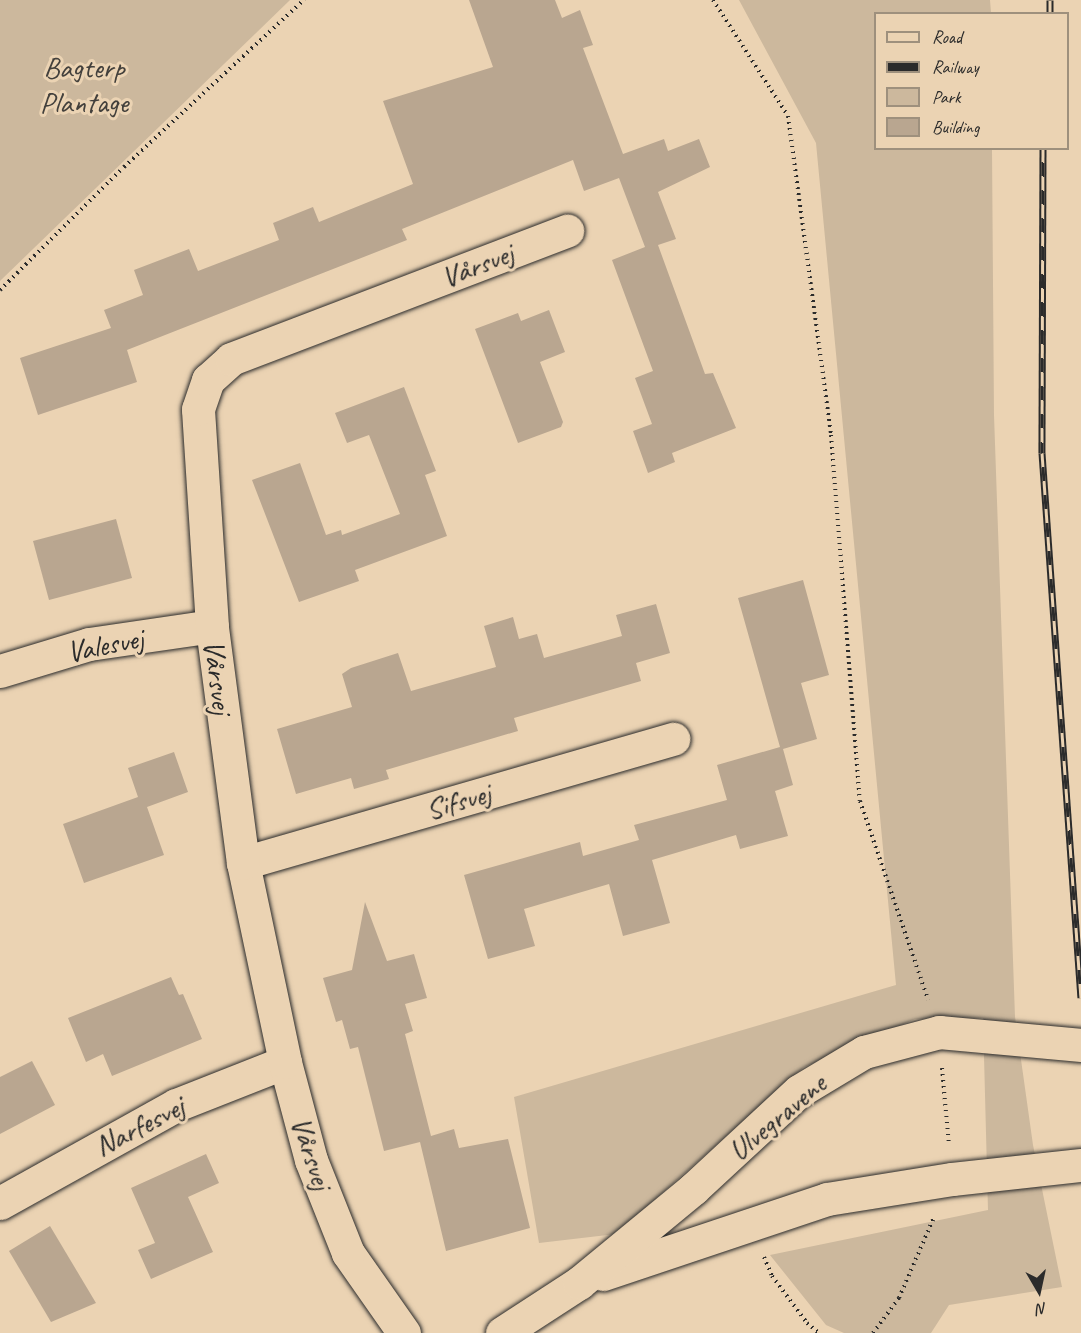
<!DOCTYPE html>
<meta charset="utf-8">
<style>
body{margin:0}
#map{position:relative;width:1081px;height:1333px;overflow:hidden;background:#ebd3b3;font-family:Caveat,sans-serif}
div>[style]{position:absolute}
.green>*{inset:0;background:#ccb89d}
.building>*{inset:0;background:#b9a690}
.path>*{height:4px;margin-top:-2px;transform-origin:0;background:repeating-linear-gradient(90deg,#2b2b2b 0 1.5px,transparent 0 6px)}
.roads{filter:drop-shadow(0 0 2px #2b2b2b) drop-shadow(0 0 2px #2b2b2b)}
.minor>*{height:33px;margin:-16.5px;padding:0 16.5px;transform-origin:16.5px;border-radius:16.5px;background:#ebd3b3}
.tertiary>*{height:33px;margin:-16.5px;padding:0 16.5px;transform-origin:16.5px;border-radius:16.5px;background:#ebd3b3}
.rail>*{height:7px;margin-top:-3.5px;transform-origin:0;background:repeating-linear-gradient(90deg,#ebd3b3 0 14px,#2b2b2b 0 28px);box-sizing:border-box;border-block:2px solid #2b2b2b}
span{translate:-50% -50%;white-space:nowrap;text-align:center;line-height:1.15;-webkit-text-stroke:6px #ebd3b3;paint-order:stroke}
.park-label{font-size:30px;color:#43403c}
.street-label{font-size:30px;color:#2b2b2b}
.legend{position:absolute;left:874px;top:12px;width:195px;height:138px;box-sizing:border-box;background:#ebd3b3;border:2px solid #9e907d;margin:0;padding:8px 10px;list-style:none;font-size:18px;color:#2b2b2b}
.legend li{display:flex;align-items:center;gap:12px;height:30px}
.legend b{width:30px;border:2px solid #9e907d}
.north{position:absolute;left:1009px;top:1261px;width:60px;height:60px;-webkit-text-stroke:4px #ebd3b3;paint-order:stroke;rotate:171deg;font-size:16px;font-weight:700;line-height:24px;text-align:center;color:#2b2b2b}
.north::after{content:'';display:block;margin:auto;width:21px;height:27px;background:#2b2b2b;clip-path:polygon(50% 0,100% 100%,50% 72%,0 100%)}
</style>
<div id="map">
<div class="green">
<div style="clip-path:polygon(0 0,290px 0,0 281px)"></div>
<div style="clip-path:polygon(739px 0,990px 0,991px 13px,876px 14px,876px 148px,992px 149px,994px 415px,1015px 1017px,1033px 1145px,1062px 1287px,949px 1305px,931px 1333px,844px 1333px,826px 1325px,770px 1255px,988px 1210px,983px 1018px,915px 1019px,804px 1067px,616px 1234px,539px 1243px,514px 1097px,896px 985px,816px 143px)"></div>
</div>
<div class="building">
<div style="clip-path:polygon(469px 0,555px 0,562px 18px,580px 10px,593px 45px,583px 48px,623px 154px,664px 139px,668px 151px,699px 139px,710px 167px,658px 192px,676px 239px,658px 245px,705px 374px,713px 373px,736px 428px,672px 453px,675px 462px,648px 473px,633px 431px,652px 424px,635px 378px,653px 371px,612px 260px,645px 247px,619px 178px,584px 191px,573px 160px,402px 229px,407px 240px,127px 350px,137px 382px,38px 415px,20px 358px,111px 328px,104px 310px,143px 295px,134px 270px,189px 249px,198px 271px,279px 240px,273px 223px,313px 207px,319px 222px,413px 184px,383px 101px,493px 67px)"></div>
<div style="clip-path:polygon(549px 310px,565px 352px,540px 362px,563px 422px,561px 427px,518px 443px,475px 329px,518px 313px,521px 321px)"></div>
<div style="clip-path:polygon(404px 387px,436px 471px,425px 475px,447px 536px,355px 570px,359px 581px,299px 602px,252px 480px,300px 463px,326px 535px,341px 530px,342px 535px,400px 514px,369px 435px,347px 443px,335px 413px)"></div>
<div style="clip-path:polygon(116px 519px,132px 578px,49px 600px,33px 541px)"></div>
<div style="clip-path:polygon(803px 580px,829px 675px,801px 683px,817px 739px,783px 749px,793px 785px,775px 791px,788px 836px,740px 849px,736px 835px,652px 860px,670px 923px,623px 936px,609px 884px,524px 909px,535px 946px,488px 959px,464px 875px,580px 842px,583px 856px,639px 840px,634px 825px,727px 800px,717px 765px,780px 747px,738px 598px)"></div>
<div style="clip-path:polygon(656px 604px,670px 653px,636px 663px,641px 681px,514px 718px,518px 731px,386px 770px,389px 779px,354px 789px,351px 778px,296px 794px,277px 729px,352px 707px,342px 674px,351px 668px,398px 653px,411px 691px,496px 667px,484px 626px,513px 617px,519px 639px,537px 634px,544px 658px,622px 636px,616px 615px)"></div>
<div style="clip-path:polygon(174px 752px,188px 792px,147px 807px,164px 855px,84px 883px,63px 824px,138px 797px,128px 768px)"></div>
<div style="clip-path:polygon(365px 902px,387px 961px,414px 954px,427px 998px,405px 1004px,413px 1031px,405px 1034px,431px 1136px,454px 1129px,459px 1148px,508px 1139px,530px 1228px,446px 1251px,420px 1142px,384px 1151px,358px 1047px,350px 1049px,342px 1020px,336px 1022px,323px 978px,352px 970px)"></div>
<div style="clip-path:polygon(171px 977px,179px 995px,183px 994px,202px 1039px,112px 1076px,103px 1054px,86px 1062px,68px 1018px)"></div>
<div style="clip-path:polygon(32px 1061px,55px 1105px,0 1134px,0 1077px)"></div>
<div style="clip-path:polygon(206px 1154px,219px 1183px,188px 1197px,213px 1252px,151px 1279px,138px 1250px,155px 1243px,131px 1188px)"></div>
<div style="clip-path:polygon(50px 1226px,96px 1303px,51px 1322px,9px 1251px)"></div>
</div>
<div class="path">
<div style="left:713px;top:0;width:138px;rotate:57.1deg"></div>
<div style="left:788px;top:116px;width:322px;rotate:82.3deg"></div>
<div style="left:831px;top:435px;width:367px;rotate:85.5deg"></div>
<div style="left:860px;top:801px;width:210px;rotate:71.1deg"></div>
<div style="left:0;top:290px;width:175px;rotate:-44.8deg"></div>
<div style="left:124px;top:167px;width:246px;rotate:-42.9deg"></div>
<div style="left:942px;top:1068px;width:77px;rotate:84.8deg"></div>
<div style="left:764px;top:1257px;width:21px;rotate:67deg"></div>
<div style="left:772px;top:1276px;width:59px;rotate:53.3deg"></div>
<div style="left:807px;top:1323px;width:16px;rotate:40deg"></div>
<div style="left:873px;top:1333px;width:44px;rotate:-53.4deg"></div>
<div style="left:899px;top:1298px;width:88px;rotate:-66.6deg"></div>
</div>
<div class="roads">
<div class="minor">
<div style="left:0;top:671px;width:93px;rotate:-16.9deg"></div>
<div style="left:89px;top:644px;width:124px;rotate:-8.3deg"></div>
<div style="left:243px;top:863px;width:448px;rotate:-16.1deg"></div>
<div style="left:0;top:1203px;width:201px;rotate:-29.1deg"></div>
<div style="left:176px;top:1105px;width:117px;rotate:-21.5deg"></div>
<div style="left:404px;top:1333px;width:98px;rotate:-125deg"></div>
<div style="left:348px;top:1253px;width:100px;rotate:-111.7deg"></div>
<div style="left:311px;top:1160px;width:101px;rotate:-104.9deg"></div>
<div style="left:285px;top:1062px;width:203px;rotate:-101.9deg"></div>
<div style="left:243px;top:863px;width:239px;rotate:-97.5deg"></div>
<div style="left:212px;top:626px;width:217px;rotate:-93.7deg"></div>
<div style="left:198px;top:409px;width:31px;rotate:-71deg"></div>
<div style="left:208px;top:380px;width:31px;rotate:-42deg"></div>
<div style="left:231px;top:359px;width:360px;rotate:-20.9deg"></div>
</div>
<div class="tertiary">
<div style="left:603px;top:1274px;width:236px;rotate:-18.5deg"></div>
<div style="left:827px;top:1199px;width:127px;rotate:-9.1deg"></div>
<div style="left:952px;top:1179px;width:130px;rotate:-6.2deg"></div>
<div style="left:502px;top:1333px;width:92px;rotate:-33deg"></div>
<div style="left:579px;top:1283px;width:148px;rotate:-39.5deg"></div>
<div style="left:693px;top:1189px;width:144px;rotate:-42.8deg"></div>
<div style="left:799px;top:1091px;width:76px;rotate:-31deg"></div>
<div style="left:864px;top:1052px;width:78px;rotate:-14.9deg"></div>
<div style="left:939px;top:1032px;width:143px;rotate:5.2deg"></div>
</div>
</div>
<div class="rail">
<div style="left:1050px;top:14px;width:14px;rotate:-90deg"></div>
<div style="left:1043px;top:148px;width:305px;rotate:90.2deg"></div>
<div style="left:1042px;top:453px;width:546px;rotate:85.91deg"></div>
</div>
<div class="park-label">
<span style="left:84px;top:84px">Bagterp<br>Plantage</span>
</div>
<div class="street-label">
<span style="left:477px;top:265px;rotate:-21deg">Vårsvej</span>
<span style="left:105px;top:645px;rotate:-11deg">Valesvej</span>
<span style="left:218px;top:677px;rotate:83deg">Vårsvej</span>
<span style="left:458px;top:801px;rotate:-16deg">Sifsvej</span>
<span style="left:777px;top:1117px;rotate:-40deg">Ulvegravene</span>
<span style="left:139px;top:1126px;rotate:-27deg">Narfesvej</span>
<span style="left:312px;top:1153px;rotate:72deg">Vårsvej</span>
</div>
<ul class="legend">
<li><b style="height:8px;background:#ebd3b3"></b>Road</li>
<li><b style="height:8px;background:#2b2b2b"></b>Railway</li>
<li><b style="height:16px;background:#ccb89d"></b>Park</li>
<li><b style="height:16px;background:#b9a690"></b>Building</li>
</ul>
<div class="north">N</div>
</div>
